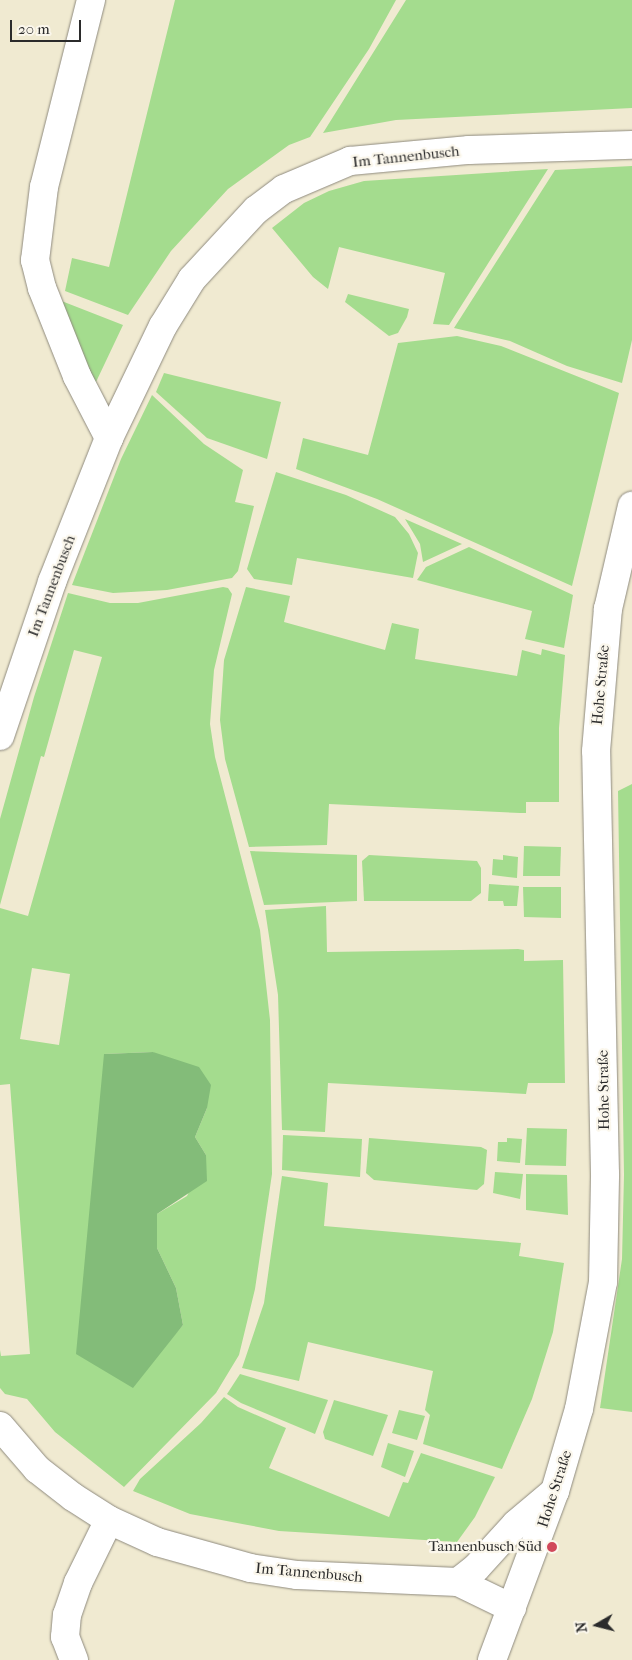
<!DOCTYPE html>
<meta charset="utf-8">
<style>
body{margin:0}
#map{position:relative;width:632px;height:1660px;overflow:hidden;background:#f0ead1;font-family:"IM FELL French Canon",serif}
div>[style]{position:absolute}
.green>*{inset:0;background:#a4dc8e}
.forest>*{inset:0;background:#83bc79}
.roads{filter:drop-shadow(0 0 1px #8e8a7e) drop-shadow(0 0 1px #8e8a7e)}
.minor>*{height:28px;margin:-14px;padding:0 14px;transform-origin:14px;border-radius:14px;background:#fff}
.dots>*{width:14px;height:14px;translate:-50% -50%;box-sizing:border-box;border:2px solid #fbf7ec;border-radius:50%}
span{translate:-50% -50%;white-space:nowrap;text-align:center;line-height:1.15;-webkit-text-stroke:4.5px #fbf7ec;paint-order:stroke}
.street-label{font-size:15px;color:#2b2b2b}
.poi-label{font-size:15px;color:#2b2b2b}
.right{translate:-100% -50%;text-align:right}
.north{position:absolute;left:572px;top:1600px;width:50px;height:50px;-webkit-text-stroke:4px #fbf7ec;paint-order:stroke;rotate:262deg;font-size:14px;font-weight:700;line-height:20px;text-align:center;color:#2b2b2b}
.north::after{content:'';display:block;margin:auto;width:18px;height:22px;background:#2b2b2b;clip-path:polygon(50% 0,100% 100%,50% 72%,0 100%)}
.scale{position:absolute;left:10px;top:20px;width:71px;height:22px;box-sizing:border-box;border:2px solid #2b2b2b;border-top:0;padding-left:6px;font-size:15px;line-height:18px;white-space:nowrap;color:#2b2b2b;-webkit-text-stroke:4px #fbf7ec;paint-order:stroke}
</style>
<div id="map">
<div class="green">
<div style="clip-path:polygon(175px 0,396px 0,369px 49px,310px 137px,289px 145px,228px 189px,171px 251px,128px 315px,65px 291px,72px 258px,109px 267px)"></div>
<div style="clip-path:polygon(406px 0,632px 0,632px 108px,396px 120px,323px 133px)"></div>
<div style="clip-path:polygon(632px 166px,632px 340px,622px 383px,567px 366px,510px 341px,454px 328px,555px 170px)"></div>
<div style="clip-path:polygon(548px 169px,449px 325px,433px 324px,445px 273px,339px 247px,328px 289px,313px 277px,272px 228px,304px 203px,329px 191px,364px 181px)"></div>
<div style="clip-path:polygon(348px 294px,409px 309px,407px 317px,398px 333px,389px 336px,345px 302px)"></div>
<div style="clip-path:polygon(59px 300px,123px 325px,96px 382px,103px 405px)"></div>
<div style="clip-path:polygon(457px 336px,501px 346px,619px 393px,572px 586px,377px 499px,296px 469px,303px 438px,368px 455px,398px 343px)"></div>
<div style="clip-path:polygon(164px 373px,281px 402px,267px 459px,207px 438px,156px 392px)"></div>
<div style="clip-path:polygon(152px 395px,204px 444px,243px 470px,235px 502px,254px 506px,238px 571px,232px 578px,167px 590px,113px 593px,72px 585px,121px 459px)"></div>
<div style="clip-path:polygon(276px 472px,346px 495px,395px 517px,409px 534px,418px 553px,413px 578px,297px 558px,292px 585px,254px 579px,247px 569px)"></div>
<div style="clip-path:polygon(405px 519px,462px 544px,423px 562px,420px 544px)"></div>
<div style="clip-path:polygon(469px 547px,573px 595px,564px 648px,525px 639px,532px 611px,417px 580px,426px 567px)"></div>
<div style="clip-path:polygon(evenodd,223px 587px,228px 588px,232px 594px,214px 670px,210px 724px,215px 757px,260px 930px,270px 1020px,272px 1174px,255px 1289px,239px 1355px,216px 1393px,124px 1487px,55px 1432px,27px 1399px,5px 1394px,0 1388px,0 1350px,1px 1356px,30px 1354px,10px 1084px,0 1085px,0 908px,28px 916px,102px 657px,74px 650px,44px 757px,41px 756px,0 905px,0 819px,34px 697px,68px 593px,110px 603px,138px 603px,223px 587px,32px 968px,70px 974px,59px 1045px,20px 1039px,32px 968px,223px 587px,153px 1052px,207px 1108px,195px 1137px,206px 1155px,187px 1196px,157px 1214px,157px 1248px,176px 1288px,183px 1325px,163px 1348px,104px 1054px,153px 1052px)"></div>
<div style="clip-path:polygon(246px 587px,290px 596px,284px 622px,385px 650px,392px 623px,419px 629px,415px 659px,517px 676px,522px 650px,541px 655px,542px 649px,565px 655px,559px 728px,559px 802px,526px 802px,526px 813px,520px 813px,329px 804px,327px 845px,249px 847px,225px 759px,220px 720px,224px 660px)"></div>
<div style="clip-path:polygon(632px 784px,632px 1412px,600px 1408px,622px 1259px,624px 1175px,618px 791px)"></div>
<div style="clip-path:polygon(524px 846px,561px 847px,560px 876px,523px 876px)"></div>
<div style="clip-path:polygon(250px 851px,357px 855px,357px 901px,264px 905px)"></div>
<div style="clip-path:polygon(369px 855px,477px 861px,481px 868px,481px 893px,471px 901px,364px 901px,362px 861px)"></div>
<div style="clip-path:polygon(503px 855px,518px 857px,517px 878px,492px 875px,493px 859px,503px 860px)"></div>
<div style="clip-path:polygon(489px 884px,519px 886px,517px 906px,504px 906px,503px 901px,488px 901px)"></div>
<div style="clip-path:polygon(523px 887px,561px 887px,561px 918px,524px 917px)"></div>
<div style="clip-path:polygon(326px 906px,327px 952px,518px 949px,524px 950px,524px 961px,563px 960px,565px 1083px,528px 1083px,526px 1094px,328px 1083px,325px 1132px,282px 1130px,278px 995px,265px 910px)"></div>
<div style="clip-path:polygon(527px 1128px,567px 1129px,566px 1166px,525px 1165px)"></div>
<div style="clip-path:polygon(283px 1135px,362px 1139px,360px 1177px,282px 1170px)"></div>
<div style="clip-path:polygon(369px 1138px,481px 1147px,487px 1150px,484px 1184px,477px 1190px,374px 1180px,366px 1173px)"></div>
<div style="clip-path:polygon(507px 1138px,522px 1139px,520px 1163px,497px 1161px,498px 1142px,507px 1142px)"></div>
<div style="clip-path:polygon(495px 1172px,523px 1174px,520px 1199px,493px 1193px)"></div>
<div style="clip-path:polygon(526px 1174px,567px 1175px,568px 1215px,526px 1210px)"></div>
<div style="clip-path:polygon(282px 1176px,328px 1183px,324px 1226px,521px 1243px,519px 1256px,564px 1263px,553px 1332px,532px 1399px,502px 1469px,423px 1444px,430px 1415px,425px 1410px,433px 1371px,308px 1342px,299px 1381px,242px 1368px,264px 1303px)"></div>
<div style="clip-path:polygon(240px 1374px,328px 1400px,315px 1434px,241px 1403px,227px 1394px)"></div>
<div style="clip-path:polygon(224px 1397px,238px 1407px,286px 1428px,269px 1468px,389px 1517px,403px 1482px,408px 1483px,421px 1453px,495px 1477px,475px 1517px,457px 1542px,279px 1531px,190px 1514px,133px 1491px,140px 1479px,201px 1423px)"></div>
<div style="clip-path:polygon(334px 1400px,388px 1415px,373px 1456px,325px 1439px,323px 1432px)"></div>
<div style="clip-path:polygon(399px 1410px,425px 1416px,417px 1440px,392px 1433px)"></div>
<div style="clip-path:polygon(388px 1443px,414px 1451px,405px 1477px,381px 1467px)"></div>
</div>
<div class="forest">
<div style="clip-path:polygon(153px 1052px,199px 1067px,211px 1085px,207px 1108px,195px 1137px,206px 1155px,207px 1181px,157px 1214px,157px 1248px,176px 1288px,183px 1325px,133px 1388px,76px 1354px,104px 1054px)"></div>
</div>
<div class="roads">
<div class="minor">
<div style="left:91px;top:0;width:193px;rotate:104.1deg"></div>
<div style="left:44px;top:187px;width:74px;rotate:97deg"></div>
<div style="left:35px;top:260px;width:29px;rotate:76deg"></div>
<div style="left:42px;top:288px;width:95px;rotate:68.3deg"></div>
<div style="left:77px;top:376px;width:70px;rotate:62.7deg"></div>
<div style="left:0;top:736px;width:163px;rotate:-71.3deg"></div>
<div style="left:52px;top:582px;width:155px;rotate:-68.4deg"></div>
<div style="left:109px;top:438px;width:124px;rotate:-64.3deg"></div>
<div style="left:163px;top:326px;width:55px;rotate:-58.3deg"></div>
<div style="left:192px;top:279px;width:94px;rotate:-47.2deg"></div>
<div style="left:256px;top:210px;width:35px;rotate:-37deg"></div>
<div style="left:284px;top:189px;width:72px;rotate:-23deg"></div>
<div style="left:350px;top:161px;width:120px;rotate:-5.3deg"></div>
<div style="left:469px;top:150px;width:163px;rotate:-1.8deg"></div>
<div style="left:0;top:1426px;width:57px;rotate:49.3deg"></div>
<div style="left:37px;top:1469px;width:46px;rotate:37.9deg"></div>
<div style="left:73px;top:1497px;width:43px;rotate:32.6deg"></div>
<div style="left:109px;top:1520px;width:53px;rotate:24.6deg"></div>
<div style="left:157px;top:1542px;width:97px;rotate:15.6deg"></div>
<div style="left:250px;top:1568px;width:48px;rotate:8.5deg"></div>
<div style="left:297px;top:1575px;width:161px;rotate:2.5deg"></div>
<div style="left:458px;top:1582px;width:60px;rotate:25.7deg"></div>
<div style="left:458px;top:1582px;width:23px;rotate:-38deg"></div>
<div style="left:476px;top:1568px;width:59px;rotate:-47.7deg"></div>
<div style="left:516px;top:1524px;width:51px;rotate:-40.2deg"></div>
<div style="left:74px;top:1660px;width:25px;rotate:-111deg"></div>
<div style="left:65px;top:1637px;width:22px;rotate:-85deg"></div>
<div style="left:67px;top:1615px;width:34px;rotate:-71deg"></div>
<div style="left:78px;top:1583px;width:70px;rotate:-63.8deg"></div>
<div style="left:492px;top:1660px;width:180px;rotate:-69.6deg"></div>
<div style="left:555px;top:1491px;width:85px;rotate:-73.7deg"></div>
<div style="left:579px;top:1409px;width:129px;rotate:-79.3deg"></div>
<div style="left:603px;top:1282px;width:108px;rotate:-88.9deg"></div>
<div style="left:605px;top:1174px;width:423px;rotate:-91.2deg"></div>
<div style="left:596px;top:751px;width:143px;rotate:-85.2deg"></div>
<div style="left:608px;top:609px;width:106px;rotate:-76.9deg"></div>
</div>
</div>
<div class="dots">
<div style="left:552px;top:1547px;background:#d1495b"></div>
</div>
<div class="street-label">
<span style="left:406px;top:157px;rotate:-6deg">Im Tannenbusch</span>
<span style="left:52px;top:586px;rotate:-69deg">Im Tannenbusch</span>
<span style="left:601px;top:685px;rotate:-85deg">Hohe Straße</span>
<span style="left:604px;top:1090px;rotate:-91deg">Hohe Straße</span>
<span style="left:555px;top:1489px;rotate:-72deg">Hohe Straße</span>
<span style="left:309px;top:1573px;rotate:5deg">Im Tannenbusch</span>
</div>
<div class="poi-label">
<span class="right" style="left:542px;top:1547px">Tannenbusch Süd</span>
</div>
<div class="north">N</div>
<div class="scale">20 m</div>
</div>
